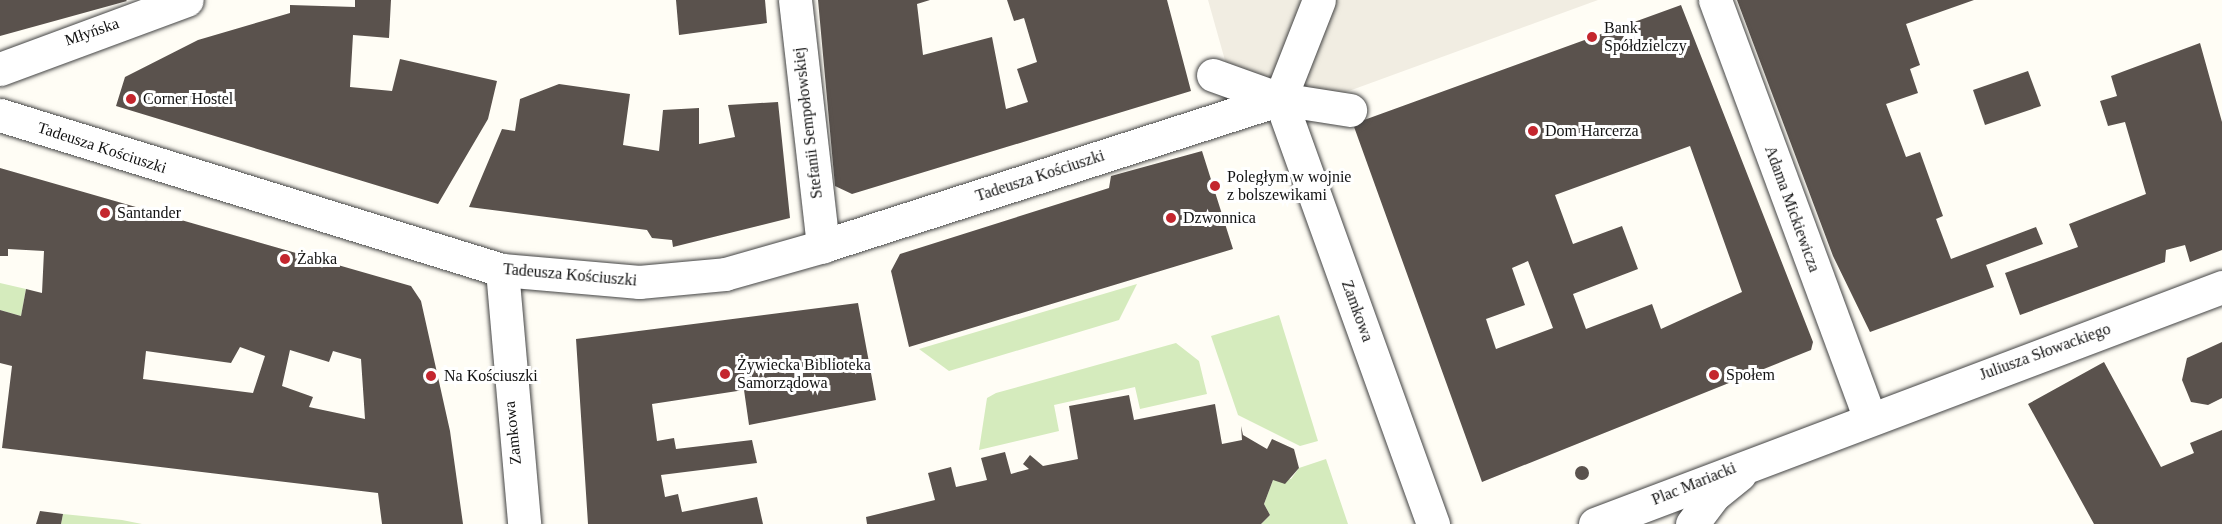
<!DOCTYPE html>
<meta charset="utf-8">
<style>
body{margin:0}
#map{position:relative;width:2222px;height:524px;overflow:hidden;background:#fffdf5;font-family:"Times New Roman",serif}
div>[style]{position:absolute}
.green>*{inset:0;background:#d5ebbd}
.plaza>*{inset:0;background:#f1ede2}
.building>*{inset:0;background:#5a524d}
.round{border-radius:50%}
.roads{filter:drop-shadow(0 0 2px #444) drop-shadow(0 0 2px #444)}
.minor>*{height:33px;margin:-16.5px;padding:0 16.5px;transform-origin:16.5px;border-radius:16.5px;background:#fff}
.dots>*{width:16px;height:16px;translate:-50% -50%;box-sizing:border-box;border:3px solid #fff;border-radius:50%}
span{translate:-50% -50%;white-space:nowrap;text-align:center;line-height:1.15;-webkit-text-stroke:6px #fff;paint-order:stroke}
.poi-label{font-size:16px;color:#111}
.left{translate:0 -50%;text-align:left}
.street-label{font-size:16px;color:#111}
</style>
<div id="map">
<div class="green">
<div style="clip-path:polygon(0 283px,26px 289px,21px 316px,0 310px)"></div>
<div style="clip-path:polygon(1137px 284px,1119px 320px,949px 371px,919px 349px)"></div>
<div style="clip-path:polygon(1279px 315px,1318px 441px,1300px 446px,1238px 415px,1211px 336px)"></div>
<div style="clip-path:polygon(1176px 343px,1199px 361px,1207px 394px,1140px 409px,1135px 387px,1054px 405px,1059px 431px,979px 450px,987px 398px,996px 393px)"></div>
<div style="clip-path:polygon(1326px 459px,1348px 524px,1261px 524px,1270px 515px,1264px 504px,1273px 480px,1291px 479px,1299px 468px)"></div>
<div style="clip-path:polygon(63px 514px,122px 520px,142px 524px,61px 524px)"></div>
</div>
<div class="plaza">
<div style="clip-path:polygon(1208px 0,1598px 0,1327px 99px,1228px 71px)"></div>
</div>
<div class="building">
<div style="clip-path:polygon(0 0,126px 0,127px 1px,0 36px)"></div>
<div style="clip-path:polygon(355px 0,391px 0,389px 38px,353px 35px,350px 87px,392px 91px,400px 59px,497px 81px,488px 119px,438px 204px,116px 106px,125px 77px,198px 40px,290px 13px,290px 5px,355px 7px)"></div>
<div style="clip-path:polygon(676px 0,765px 0,767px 23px,679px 35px)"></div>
<div style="clip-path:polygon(818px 0,930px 0,917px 4px,923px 55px,992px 37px,1006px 109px,1028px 102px,1017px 69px,1037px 62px,1024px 18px,1014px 21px,1007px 0,1167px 0,1191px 91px,852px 194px,835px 186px)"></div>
<div style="clip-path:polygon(1737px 0,1974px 0,1906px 24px,1920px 65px,1910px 69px,1918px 93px,1886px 104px,1906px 157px,1920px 152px,1943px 216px,1936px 219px,1951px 259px,2036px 227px,2043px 244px,1986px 265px,1994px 287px,1870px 332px,1833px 256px)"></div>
<div style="clip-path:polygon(evenodd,1681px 5px,1813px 342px,1811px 350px,1482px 482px,1353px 124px,1681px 5px,1690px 146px,1742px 292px,1661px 329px,1652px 304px,1586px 329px,1573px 294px,1638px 269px,1622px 226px,1573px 244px,1555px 195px,1690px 146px,1681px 5px,1528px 261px,1553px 328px,1496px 349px,1486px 319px,1525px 305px,1512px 268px,1528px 261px)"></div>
<div style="clip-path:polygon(2200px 43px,2222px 122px,2222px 250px,2190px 262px,2185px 245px,2166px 250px,2165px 262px,2020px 315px,2005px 273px,2078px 247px,2069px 224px,2146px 194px,2125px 122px,2108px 126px,2100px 101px,2117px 96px,2111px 76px)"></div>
<div style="clip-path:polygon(2028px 71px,2041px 106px,1985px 125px,1973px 90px)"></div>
<div style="clip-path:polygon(559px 84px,630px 94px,623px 145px,659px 151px,663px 110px,699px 108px,699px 144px,735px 137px,728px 105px,778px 102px,790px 218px,673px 247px,672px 240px,652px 238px,647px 230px,469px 207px,502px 129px,515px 131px,520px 99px)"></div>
<div style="clip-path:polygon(1202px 151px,1233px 249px,909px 347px,891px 271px,900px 254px,1109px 188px,1111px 176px)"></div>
<div style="clip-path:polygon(evenodd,0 168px,411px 286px,421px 301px,450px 431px,463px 524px,382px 524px,378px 493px,2px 448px,12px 366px,0 363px,0 310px,21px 316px,26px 289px,42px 293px,44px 251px,8px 249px,8px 256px,0 256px,0 168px,240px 347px,265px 356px,253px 393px,143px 379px,146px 351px,231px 363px,240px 347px,0 168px,290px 350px,329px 362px,333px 351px,361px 359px,365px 419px,309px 407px,313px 397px,282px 386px,290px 350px)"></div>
<div style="clip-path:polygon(858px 303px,876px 400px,749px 425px,744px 390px,652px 404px,657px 441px,674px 438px,676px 449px,752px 440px,757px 463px,661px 475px,665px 497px,678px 494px,682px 512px,757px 497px,763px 524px,588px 524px,576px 339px)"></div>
<div style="clip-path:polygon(2222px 342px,2222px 398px,2208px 405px,2191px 402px,2182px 380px,2187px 358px)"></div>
<div style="clip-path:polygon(2104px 362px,2161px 467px,2194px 453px,2190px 443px,2222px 430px,2222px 524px,2094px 524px,2028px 404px)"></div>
<div style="clip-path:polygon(1129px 395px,1134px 420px,1215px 404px,1222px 444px,1242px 440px,1241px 426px,1243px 435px,1267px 449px,1272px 439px,1294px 449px,1299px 468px,1285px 484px,1273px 480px,1264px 504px,1270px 515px,1261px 524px,867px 524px,866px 517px,935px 500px,928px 473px,951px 467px,956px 487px,987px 480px,981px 458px,1005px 452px,1011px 474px,1029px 469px,1023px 464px,1030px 455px,1043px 466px,1078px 459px,1069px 406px)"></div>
<div class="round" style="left:1575px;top:466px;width:14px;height:14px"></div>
<div style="clip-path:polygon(40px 511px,63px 514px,61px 524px,36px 524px)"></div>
</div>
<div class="roads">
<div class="minor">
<div style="left:795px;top:0;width:248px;rotate:83.5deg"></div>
<div style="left:1715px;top:0;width:445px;rotate:69.7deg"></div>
<div style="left:0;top:69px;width:199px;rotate:-20.3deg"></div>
<div style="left:1213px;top:75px;width:71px;rotate:19.7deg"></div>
<div style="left:1280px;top:99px;width:71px;rotate:8.9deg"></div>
<div style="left:1280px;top:99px;width:452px;rotate:70.2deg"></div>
<div style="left:1280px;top:99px;width:106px;rotate:-68.5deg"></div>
<div style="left:0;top:115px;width:525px;rotate:17.16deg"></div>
<div style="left:502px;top:270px;width:138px;rotate:5deg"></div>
<div style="left:639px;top:282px;width:86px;rotate:-5.3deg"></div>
<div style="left:725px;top:274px;width:102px;rotate:-15.9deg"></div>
<div style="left:823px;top:246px;width:480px;rotate:-17.8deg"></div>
<div style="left:502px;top:270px;width:255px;rotate:85deg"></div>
<div style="left:1595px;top:524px;width:670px;rotate:-20.71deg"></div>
<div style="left:1692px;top:524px;width:36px;rotate:-53deg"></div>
<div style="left:1714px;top:495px;width:33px;rotate:-39deg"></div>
</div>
</div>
<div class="dots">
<div style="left:1592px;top:37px;background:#c4262e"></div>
<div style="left:131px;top:99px;background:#c4262e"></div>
<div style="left:1533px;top:131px;background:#c4262e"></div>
<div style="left:1215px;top:186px;background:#c4262e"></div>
<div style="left:105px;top:213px;background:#c4262e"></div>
<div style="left:1171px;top:218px;background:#c4262e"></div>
<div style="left:285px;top:259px;background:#c4262e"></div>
<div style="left:725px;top:374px;background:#c4262e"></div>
<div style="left:1714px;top:375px;background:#c4262e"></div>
<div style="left:431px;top:376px;background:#c4262e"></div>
</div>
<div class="poi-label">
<span class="left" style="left:1604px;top:37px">Bank<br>Spółdzielczy</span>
<span class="left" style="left:143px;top:99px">Corner Hostel</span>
<span class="left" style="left:1545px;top:131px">Dom Harcerza</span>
<span class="left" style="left:1227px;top:186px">Poległym w wojnie<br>z bolszewikami</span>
<span class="left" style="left:117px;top:213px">Santander</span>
<span class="left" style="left:1183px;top:218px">Dzwonnica</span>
<span class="left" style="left:297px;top:259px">Żabka</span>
<span class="left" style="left:737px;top:374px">Żywiecka Biblioteka<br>Samorządowa</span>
<span class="left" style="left:1726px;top:375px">Społem</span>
<span class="left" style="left:444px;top:376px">Na Kościuszki</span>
</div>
<div class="street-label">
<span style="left:92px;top:32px;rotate:-19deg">Młyńska</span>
<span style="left:808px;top:123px;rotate:-97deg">Stefanii Sempołowskiej</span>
<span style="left:102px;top:148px;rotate:18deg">Tadeusza Kościuszki</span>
<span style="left:1040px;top:176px;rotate:-18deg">Tadeusza Kościuszki</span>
<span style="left:1792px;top:209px;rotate:70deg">Adama Mickiewicza</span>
<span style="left:570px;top:275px;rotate:5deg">Tadeusza Kościuszki</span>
<span style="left:1357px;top:311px;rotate:70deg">Zamkowa</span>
<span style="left:2045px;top:352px;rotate:-20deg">Juliusza Słowackiego</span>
<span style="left:513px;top:433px;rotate:-96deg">Zamkowa</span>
<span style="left:1694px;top:484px;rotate:-22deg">Plac Mariacki</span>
</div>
</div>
